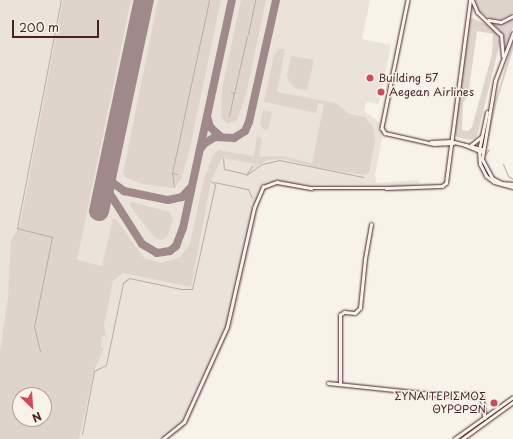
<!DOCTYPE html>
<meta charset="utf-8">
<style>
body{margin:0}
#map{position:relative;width:513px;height:439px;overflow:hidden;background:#f7f3e8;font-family:"Playpen Sans",sans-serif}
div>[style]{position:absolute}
.built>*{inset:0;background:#eae3da}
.green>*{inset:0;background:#ded4cc}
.stream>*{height:1px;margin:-0.5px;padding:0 0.5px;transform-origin:0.5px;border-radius:0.5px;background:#bcaaa7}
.taxiway>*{height:8px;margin:-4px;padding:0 4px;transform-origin:4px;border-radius:4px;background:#a0898a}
.runway>*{height:20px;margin:-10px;padding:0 10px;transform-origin:10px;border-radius:10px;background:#a0898a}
.roads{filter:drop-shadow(0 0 1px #4a1f2b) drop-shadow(0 0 1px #4a1f2b)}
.street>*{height:2.5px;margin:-1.25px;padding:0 1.25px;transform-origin:1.25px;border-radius:1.25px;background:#f7f3e8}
.secondary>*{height:3px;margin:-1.5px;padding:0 1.5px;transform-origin:1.5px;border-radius:1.5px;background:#f7f3e8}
.dots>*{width:11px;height:11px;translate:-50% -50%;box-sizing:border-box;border:2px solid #f7f3e8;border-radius:50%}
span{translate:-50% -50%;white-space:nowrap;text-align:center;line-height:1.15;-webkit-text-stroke:3px #f7f3e8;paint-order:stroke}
.poi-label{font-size:11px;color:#4a1f2b}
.left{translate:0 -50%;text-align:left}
.right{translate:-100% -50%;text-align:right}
.north{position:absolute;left:12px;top:387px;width:40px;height:40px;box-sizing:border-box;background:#f7f3e8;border:1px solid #b29e9c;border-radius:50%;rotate:155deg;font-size:11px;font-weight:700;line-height:16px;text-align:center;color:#4a1f2b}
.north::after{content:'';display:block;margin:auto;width:14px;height:18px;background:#d1495b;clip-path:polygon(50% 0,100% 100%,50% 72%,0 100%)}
.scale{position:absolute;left:12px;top:20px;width:87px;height:18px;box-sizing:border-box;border:2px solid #4a1f2b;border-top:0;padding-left:5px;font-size:12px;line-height:14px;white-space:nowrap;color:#4a1f2b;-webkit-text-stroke:3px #f7f3e8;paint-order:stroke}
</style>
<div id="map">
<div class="built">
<div style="clip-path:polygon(evenodd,0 0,370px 0,362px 39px,391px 45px,379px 104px,366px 102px,364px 111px,379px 122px,382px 140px,375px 174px,376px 183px,419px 180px,419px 184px,416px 184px,419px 190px,314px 192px,276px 186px,266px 190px,261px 199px,233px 325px,189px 422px,184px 429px,170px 439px,0 439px,0 0,20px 395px,44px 395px,44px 419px,20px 419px,20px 395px)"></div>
</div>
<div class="green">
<div style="clip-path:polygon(evenodd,63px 0,131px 0,77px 260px,102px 266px,113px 219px,116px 219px,144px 258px,162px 263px,180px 257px,190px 244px,204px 179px,213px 155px,218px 150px,254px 156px,257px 136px,262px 138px,259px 157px,282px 156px,312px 163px,324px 104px,318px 103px,316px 113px,264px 102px,274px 55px,279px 49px,285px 49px,277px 92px,335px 103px,350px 114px,365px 117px,373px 126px,375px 141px,369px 173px,364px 175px,318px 168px,284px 159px,268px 160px,253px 168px,255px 164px,222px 158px,211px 181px,191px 287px,123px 273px,113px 281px,104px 325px,106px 337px,102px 336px,101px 347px,104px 348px,94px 371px,79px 439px,0 439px,0 352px,8px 297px,11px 240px,20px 225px,63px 0,20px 395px,44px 395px,44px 419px,20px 419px,20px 395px)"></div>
<div style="clip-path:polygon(158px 0,221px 0,189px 152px,181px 180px,173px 188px,142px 184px,125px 177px,123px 173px)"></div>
<div style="clip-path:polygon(241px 0,266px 0,246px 95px,237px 120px,228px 124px,221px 117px,222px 89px)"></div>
<div style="clip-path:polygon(474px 0,513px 0,513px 13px,502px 19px,490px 18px,480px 12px)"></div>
<div style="clip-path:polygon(evenodd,472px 18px,488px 25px,496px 32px,500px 43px,478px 132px,476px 138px,470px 140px,457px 137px,454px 132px,469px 20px,472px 18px,477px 31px,493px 34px,492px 54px,472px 127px,468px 131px,462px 130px,463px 103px,468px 96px,477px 31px)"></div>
<div style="clip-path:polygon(513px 19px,513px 27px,506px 46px,503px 34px,493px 24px,503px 23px)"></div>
<div style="clip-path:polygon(513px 41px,513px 50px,497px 102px,487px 145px,495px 101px)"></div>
<div style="clip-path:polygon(291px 56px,314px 60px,307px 90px,295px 88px,289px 82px,287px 76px)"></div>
<div style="clip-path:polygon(263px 110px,272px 112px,268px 130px,263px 129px,260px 124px)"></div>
<div style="clip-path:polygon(132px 202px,170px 212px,173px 221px,167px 237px,161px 240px,154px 237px,130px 206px,130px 203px)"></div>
</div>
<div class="stream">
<div style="left:248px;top:34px;width:35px;rotate:-78deg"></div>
<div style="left:235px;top:89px;width:54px;rotate:-77.2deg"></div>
<div style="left:231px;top:92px;width:3px;rotate:18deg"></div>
<div style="left:234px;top:93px;width:3px;rotate:-72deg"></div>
<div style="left:229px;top:116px;width:24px;rotate:-78deg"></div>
<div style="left:485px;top:155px;width:7px;rotate:-56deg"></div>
<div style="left:223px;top:158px;width:11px;rotate:85deg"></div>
<div style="left:224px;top:169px;width:22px;rotate:13deg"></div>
<div style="left:503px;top:164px;width:13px;rotate:67deg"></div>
<div style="left:508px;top:176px;width:6px;rotate:31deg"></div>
<div style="left:173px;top:173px;width:4px;rotate:14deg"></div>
<div style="left:247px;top:173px;width:9px;rotate:-54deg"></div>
<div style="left:246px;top:175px;width:19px;rotate:-35deg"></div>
<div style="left:262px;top:164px;width:17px;rotate:-13deg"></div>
<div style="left:279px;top:160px;width:86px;rotate:11.4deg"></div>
<div style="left:214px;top:182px;width:35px;rotate:12deg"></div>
<div style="left:248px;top:189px;width:10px;rotate:66deg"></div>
<div style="left:174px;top:187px;width:14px;rotate:-98deg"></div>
<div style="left:172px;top:173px;width:177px;rotate:-77.9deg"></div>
<div style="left:40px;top:351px;width:25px;rotate:-104deg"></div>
<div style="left:34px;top:327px;width:92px;rotate:-78.7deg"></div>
<div style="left:52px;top:237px;width:36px;rotate:-166deg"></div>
<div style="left:17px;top:228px;width:232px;rotate:-79.1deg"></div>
<div style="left:82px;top:434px;width:64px;rotate:-79.2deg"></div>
<div style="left:94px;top:371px;width:13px;rotate:-27deg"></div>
<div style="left:106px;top:365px;width:84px;rotate:-78.3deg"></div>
<div style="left:123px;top:283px;width:8px;rotate:-40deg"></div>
<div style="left:129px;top:278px;width:53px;rotate:11.9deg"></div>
<div style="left:181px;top:289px;width:11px"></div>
<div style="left:192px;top:289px;width:107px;rotate:-77.5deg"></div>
<div style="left:215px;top:185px;width:6px;rotate:-135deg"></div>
</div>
<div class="taxiway">
<div style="left:207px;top:116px;width:11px;rotate:75deg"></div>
<div style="left:210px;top:127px;width:13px;rotate:42deg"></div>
<div style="left:200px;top:149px;width:8px;rotate:-50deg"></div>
<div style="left:205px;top:143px;width:12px;rotate:-31deg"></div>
<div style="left:215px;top:137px;width:19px;rotate:3deg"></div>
<div style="left:234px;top:138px;width:13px;rotate:-32deg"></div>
<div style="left:245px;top:131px;width:10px;rotate:-66deg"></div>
<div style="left:249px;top:122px;width:125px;rotate:-77.5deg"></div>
<div style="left:108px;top:168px;width:26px;rotate:86deg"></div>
<div style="left:110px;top:194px;width:59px;rotate:57.4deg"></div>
<div style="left:142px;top:244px;width:17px;rotate:31deg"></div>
<div style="left:157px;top:253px;width:13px;rotate:-9deg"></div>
<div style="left:170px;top:251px;width:8px;rotate:-40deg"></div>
<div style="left:176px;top:246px;width:19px;rotate:-69deg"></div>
<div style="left:183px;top:228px;width:233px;rotate:-77.9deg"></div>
<div style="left:109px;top:174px;width:10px;rotate:66deg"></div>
<div style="left:113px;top:183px;width:14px;rotate:36deg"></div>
<div style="left:124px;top:191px;width:45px;rotate:11.6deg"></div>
<div style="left:168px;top:200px;width:14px;rotate:-12deg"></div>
<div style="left:182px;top:197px;width:12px;rotate:-48deg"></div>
</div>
<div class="runway">
<div style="left:99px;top:211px;width:216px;rotate:-78deg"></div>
</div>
<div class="roads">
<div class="street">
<div style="left:408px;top:0;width:131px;rotate:101.5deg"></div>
<div style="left:382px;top:128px;width:6px;rotate:59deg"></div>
<div style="left:385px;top:133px;width:50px;rotate:12.7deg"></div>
<div style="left:434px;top:144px;width:19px;rotate:-3deg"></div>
<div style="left:431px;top:142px;width:19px;rotate:-3deg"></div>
<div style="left:450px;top:141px;width:34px;rotate:14deg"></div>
<div style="left:465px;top:145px;width:18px;rotate:22deg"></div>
<div style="left:328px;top:383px;width:116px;rotate:6deg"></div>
<div style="left:443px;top:395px;width:36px;rotate:-2deg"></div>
<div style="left:479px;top:394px;width:4px;rotate:45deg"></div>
<div style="left:482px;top:397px;width:21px;rotate:82deg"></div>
<div style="left:340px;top:384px;width:69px;rotate:-90deg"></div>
<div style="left:340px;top:315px;width:5px;rotate:-37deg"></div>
<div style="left:344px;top:312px;width:11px;rotate:5deg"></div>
<div style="left:355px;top:313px;width:7px;rotate:-45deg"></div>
<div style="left:360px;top:308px;width:49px;rotate:-84.2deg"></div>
<div style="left:365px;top:259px;width:35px;rotate:-80deg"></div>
<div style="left:163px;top:439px;width:27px;rotate:-39deg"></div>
<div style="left:184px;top:422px;width:104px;rotate:-65.6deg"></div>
<div style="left:227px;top:327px;width:122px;rotate:-77.2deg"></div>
<div style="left:254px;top:208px;width:23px;rotate:-67deg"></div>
<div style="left:263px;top:187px;width:15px;rotate:-20deg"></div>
<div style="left:277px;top:182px;width:35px;rotate:10deg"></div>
<div style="left:311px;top:188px;width:75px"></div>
<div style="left:386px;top:188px;width:56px;rotate:-2deg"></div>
<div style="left:442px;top:186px;width:5px;rotate:-37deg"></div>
<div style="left:446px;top:183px;width:185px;rotate:-82.5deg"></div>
</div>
<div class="secondary">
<div style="left:472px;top:0;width:13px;rotate:67deg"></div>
<div style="left:477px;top:12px;width:33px;rotate:44deg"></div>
<div style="left:501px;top:35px;width:21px;rotate:85deg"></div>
<div style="left:488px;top:20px;width:13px;rotate:9deg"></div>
<div style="left:501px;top:22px;width:13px;rotate:-27deg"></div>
<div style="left:513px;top:33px;width:51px;rotate:110.6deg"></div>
<div style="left:495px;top:81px;width:79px;rotate:99.5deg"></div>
<div style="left:482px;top:159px;width:21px;rotate:62deg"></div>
<div style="left:492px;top:178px;width:11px;rotate:27deg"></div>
<div style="left:502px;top:183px;width:11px;rotate:5deg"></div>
<div style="left:487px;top:112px;width:40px;rotate:102deg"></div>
<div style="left:479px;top:151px;width:13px;rotate:86deg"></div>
<div style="left:480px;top:164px;width:13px;rotate:63deg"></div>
<div style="left:486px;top:176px;width:10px;rotate:37deg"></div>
<div style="left:494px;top:182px;width:20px;rotate:15deg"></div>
<div style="left:471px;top:145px;width:13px;rotate:-39deg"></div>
<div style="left:454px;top:439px;width:72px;rotate:-35.4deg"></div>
<div style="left:462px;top:439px;width:63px;rotate:-36deg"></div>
</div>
</div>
<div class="dots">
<div style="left:370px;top:78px;background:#d1495b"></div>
<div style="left:381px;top:92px;background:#d1495b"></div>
<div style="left:494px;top:403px;background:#d1495b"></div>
</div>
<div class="poi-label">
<span class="left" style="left:378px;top:78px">Building 57</span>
<span class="left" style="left:389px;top:92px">Aegean Airlines</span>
<span class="right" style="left:486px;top:403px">ΣΥΝΑΙΤΕΡΙΣΜΟΣ<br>ΘΥΡΩΡΩΝ</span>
</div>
<div class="north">N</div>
<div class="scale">200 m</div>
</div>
